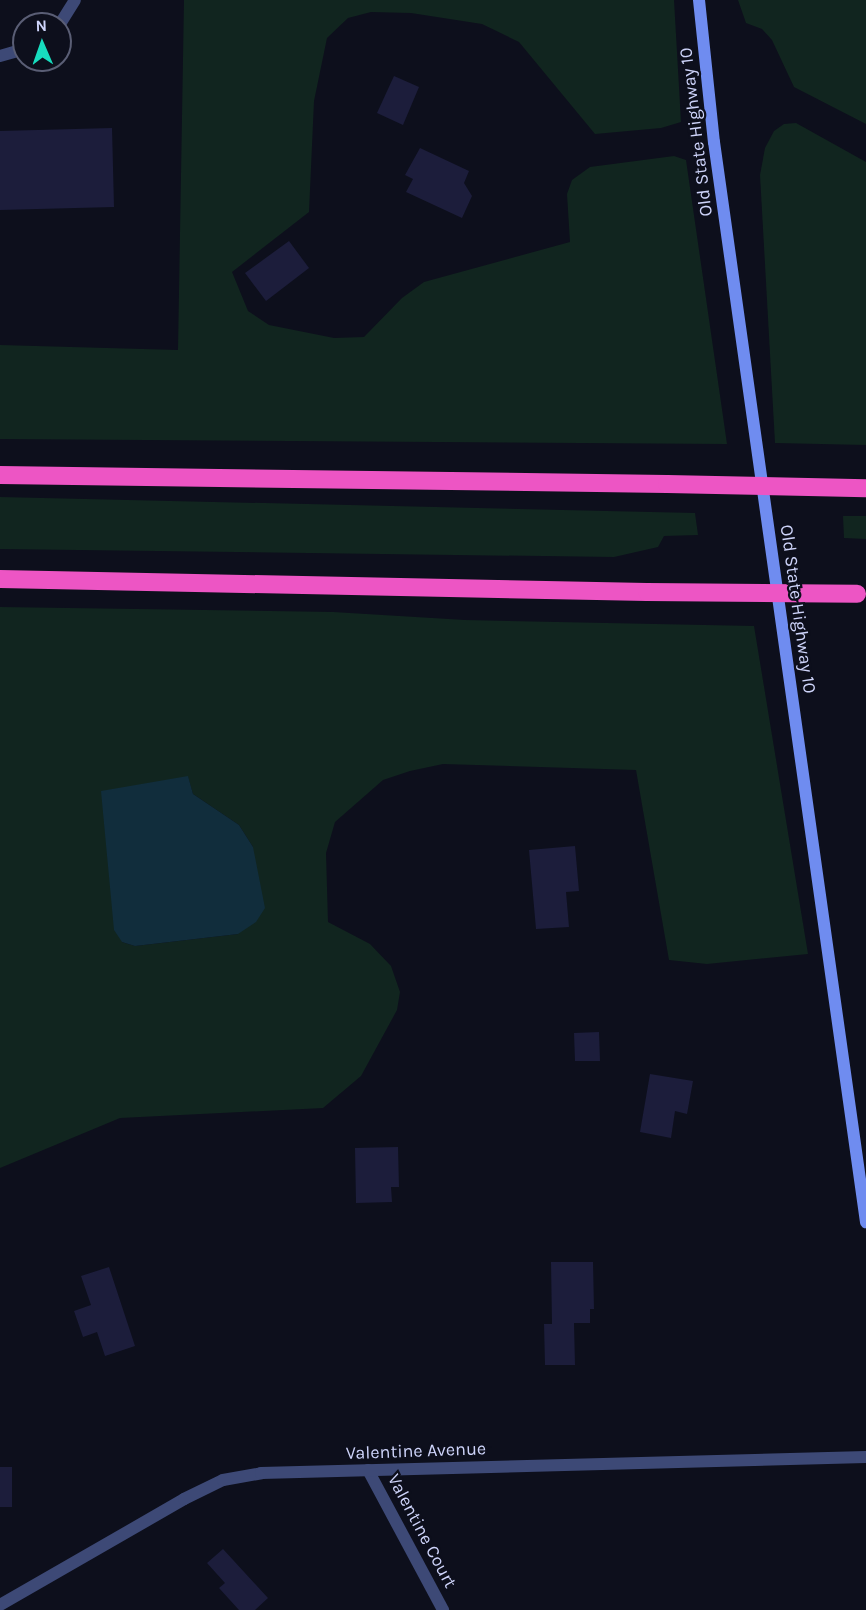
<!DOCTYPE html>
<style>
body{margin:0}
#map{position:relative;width:866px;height:1610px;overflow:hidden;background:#0d0f1c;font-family:Karla,sans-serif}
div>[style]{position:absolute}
.green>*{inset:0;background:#11251f}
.water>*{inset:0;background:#112d3c}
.building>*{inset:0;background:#1c1d3b}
.lane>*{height:12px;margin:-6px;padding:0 6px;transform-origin:6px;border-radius:6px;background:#3d4976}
.street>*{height:12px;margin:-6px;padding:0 6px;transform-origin:6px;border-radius:6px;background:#3d4976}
.secondary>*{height:12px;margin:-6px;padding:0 6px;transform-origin:6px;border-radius:6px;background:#6f8cf0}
.highway>*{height:18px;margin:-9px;padding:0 9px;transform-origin:9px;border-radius:9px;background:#ed55c4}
.highway-bridge>*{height:18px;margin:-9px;padding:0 9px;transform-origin:9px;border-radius:9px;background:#ed55c4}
span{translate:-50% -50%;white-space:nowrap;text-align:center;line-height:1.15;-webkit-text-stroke:4.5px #0d0f1c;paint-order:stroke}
.street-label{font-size:18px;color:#ced4fa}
.north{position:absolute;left:12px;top:12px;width:60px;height:60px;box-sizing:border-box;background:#0d0f1c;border:2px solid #5a5e75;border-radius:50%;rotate:358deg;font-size:16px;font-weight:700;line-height:24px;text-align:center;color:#ced4fa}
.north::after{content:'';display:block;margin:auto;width:21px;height:27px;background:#17dcbe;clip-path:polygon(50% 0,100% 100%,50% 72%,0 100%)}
</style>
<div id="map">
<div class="green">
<div style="clip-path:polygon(184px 0,674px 0,681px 122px,661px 128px,595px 134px,519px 42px,482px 24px,411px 13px,371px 12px,348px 18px,327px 38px,314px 101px,309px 212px,232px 272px,248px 311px,269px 325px,334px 338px,364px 337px,402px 298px,424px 282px,570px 242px,567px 194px,572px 180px,590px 167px,674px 156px,686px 160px,727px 444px,0 439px,0 345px,178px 350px)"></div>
<div style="clip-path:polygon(738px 0,866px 0,866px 124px,794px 87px,772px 40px,762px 29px,746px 23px)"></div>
<div style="clip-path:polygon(796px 123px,866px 162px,866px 445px,775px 443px,760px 175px,765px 148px,774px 131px,784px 124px)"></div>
<div style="clip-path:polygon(0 497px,695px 513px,698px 535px,664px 536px,658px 547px,614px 557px,0 549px)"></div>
<div style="clip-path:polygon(843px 516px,866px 516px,866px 539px,844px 538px)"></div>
<div style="clip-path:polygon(evenodd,0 607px,333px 612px,465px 620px,754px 626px,808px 954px,707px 964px,669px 960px,636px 770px,443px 764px,410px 771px,383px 780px,335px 822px,326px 853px,328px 922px,370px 944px,391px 966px,400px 992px,397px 1010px,361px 1076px,323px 1108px,120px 1118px,0 1168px,0 607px,188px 777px,193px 794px,239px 825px,253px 847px,238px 934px,135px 946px,122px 942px,188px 777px)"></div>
</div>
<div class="water">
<div style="clip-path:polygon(188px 776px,193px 794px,239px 825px,253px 847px,265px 908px,256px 922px,238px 934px,135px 946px,122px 942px,114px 930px,101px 791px)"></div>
</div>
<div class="building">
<div style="clip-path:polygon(394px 76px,419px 87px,403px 125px,377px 113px)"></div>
<div style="clip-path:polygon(112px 128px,114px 207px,0 210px,0 131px)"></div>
<div style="clip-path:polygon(420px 148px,469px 171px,464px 183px,472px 196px,462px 218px,406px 192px,413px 179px,405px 175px)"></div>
<div style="clip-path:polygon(289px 241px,309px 268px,266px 301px,245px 273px)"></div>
<div style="clip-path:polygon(575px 846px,579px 891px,566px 892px,569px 927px,536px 929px,529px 850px)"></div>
<div style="clip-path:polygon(599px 1032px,600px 1061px,575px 1061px,574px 1033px)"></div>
<div style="clip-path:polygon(650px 1074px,693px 1081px,687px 1114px,675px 1111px,671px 1138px,640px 1132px)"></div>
<div style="clip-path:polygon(398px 1147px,399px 1187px,391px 1187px,392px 1202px,356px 1203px,355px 1148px)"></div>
<div style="clip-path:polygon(551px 1262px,593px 1262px,594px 1309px,590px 1309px,590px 1323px,574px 1323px,575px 1365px,545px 1365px,544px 1324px,552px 1324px)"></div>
<div style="clip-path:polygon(109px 1267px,135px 1346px,105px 1356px,97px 1332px,83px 1337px,74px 1311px,91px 1305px,81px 1276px)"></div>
<div style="clip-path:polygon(0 1467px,12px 1467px,12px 1507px,0 1507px)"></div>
<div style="clip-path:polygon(223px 1549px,268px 1598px,255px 1610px,239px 1610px,219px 1588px,225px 1583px,207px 1563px)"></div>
</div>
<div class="lane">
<div style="left:60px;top:24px;width:28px;rotate:-58deg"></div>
<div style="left:0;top:56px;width:25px;rotate:-16deg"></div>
</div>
<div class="street">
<div style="left:368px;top:1470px;width:159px;rotate:61.8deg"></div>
<div style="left:0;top:1605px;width:212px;rotate:-29.9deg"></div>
<div style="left:184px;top:1499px;width:43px;rotate:-26deg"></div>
<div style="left:223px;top:1480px;width:39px;rotate:-10deg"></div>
<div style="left:261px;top:1473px;width:605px;rotate:-1.51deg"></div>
</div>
<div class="secondary">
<div style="left:699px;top:0;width:143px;rotate:84deg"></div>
<div style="left:714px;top:142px;width:1091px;rotate:81.99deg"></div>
</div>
<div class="highway">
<div style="left:0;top:475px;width:667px;rotate:0.77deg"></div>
<div style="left:0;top:579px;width:647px;rotate:1.15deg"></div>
</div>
<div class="highway-bridge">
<div style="left:667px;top:484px;width:199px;rotate:1.2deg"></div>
<div style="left:647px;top:592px;width:210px;rotate:0.5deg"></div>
</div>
<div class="street-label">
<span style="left:696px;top:132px;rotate:-97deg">Old State Highway 10</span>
<span style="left:798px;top:609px;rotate:82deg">Old State Highway 10</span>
<span style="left:416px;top:1451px;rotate:-2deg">Valentine Avenue</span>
<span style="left:422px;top:1531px;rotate:62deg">Valentine Court</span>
</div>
<div class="north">N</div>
</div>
